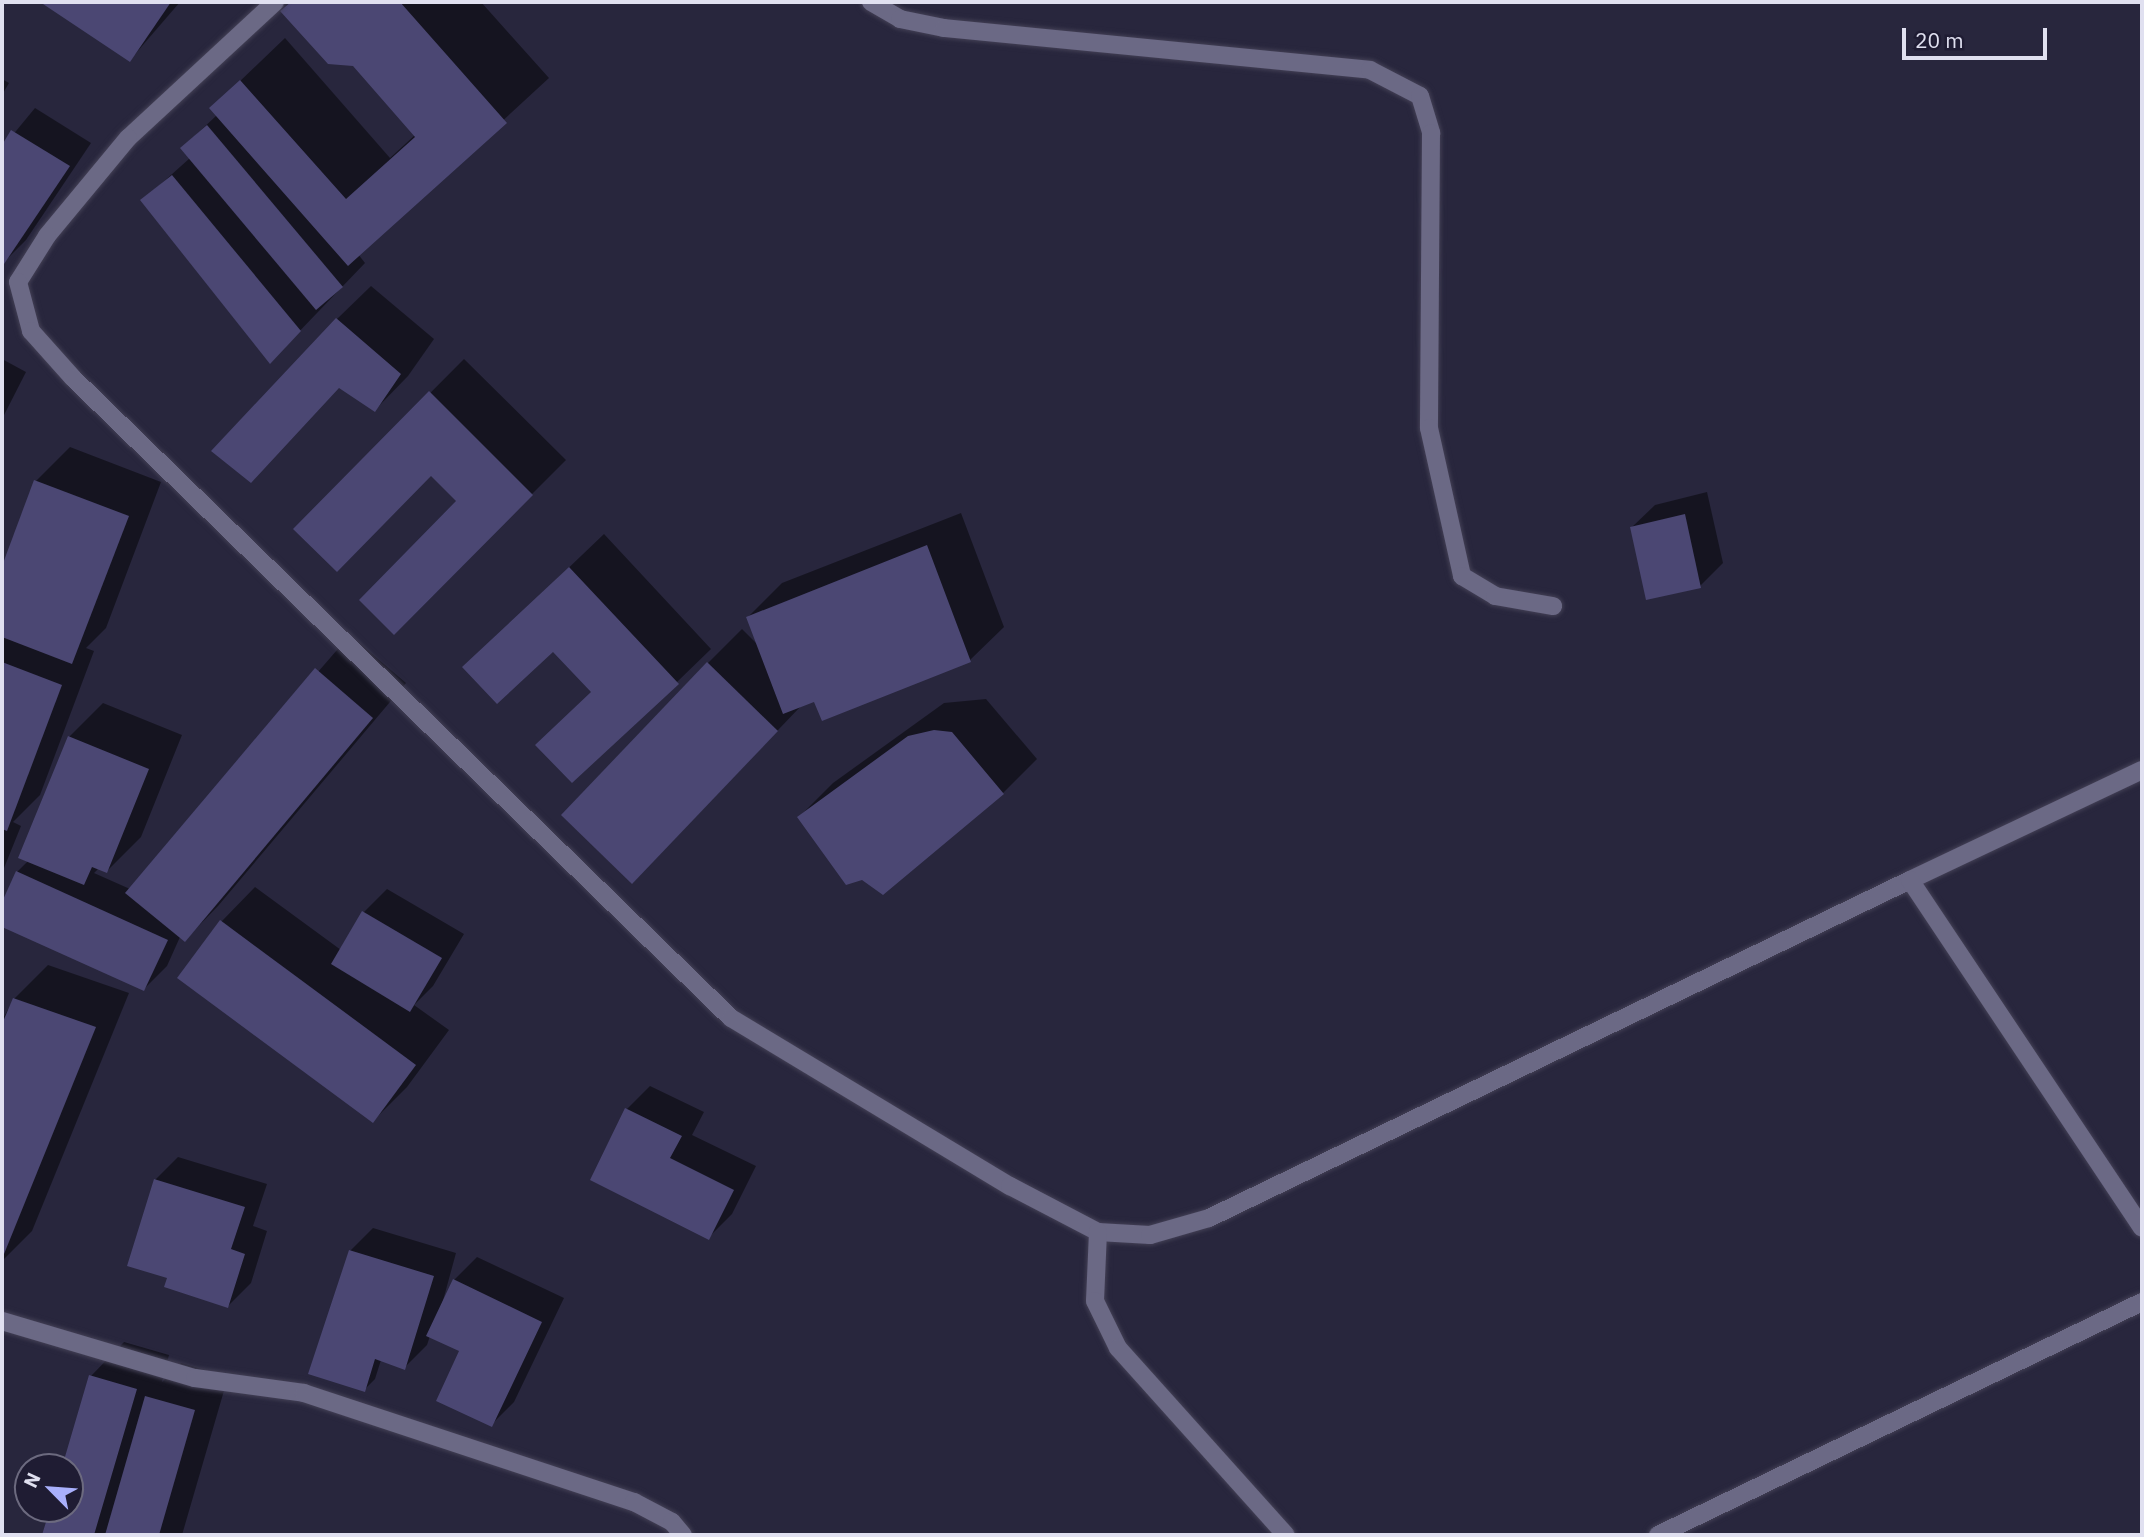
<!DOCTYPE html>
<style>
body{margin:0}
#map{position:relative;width:2144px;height:1537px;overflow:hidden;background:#28263d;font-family:"IBM Plex Sans",sans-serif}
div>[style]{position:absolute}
.shadow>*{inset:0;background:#0007}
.building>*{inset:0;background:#4b4773}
.roads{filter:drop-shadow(0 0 2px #434055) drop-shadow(0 0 2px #434055)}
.minor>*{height:18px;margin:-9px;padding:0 9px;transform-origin:9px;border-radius:9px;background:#6b6985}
span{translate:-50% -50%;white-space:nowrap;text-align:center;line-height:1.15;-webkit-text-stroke:5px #1f1c33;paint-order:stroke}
.frame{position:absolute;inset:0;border:4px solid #e0e0f0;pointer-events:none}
.north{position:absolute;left:14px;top:1453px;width:70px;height:70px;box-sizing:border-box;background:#1f1c33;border:2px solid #6c6a7f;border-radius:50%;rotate:295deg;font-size:19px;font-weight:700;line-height:28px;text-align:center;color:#e0e0f0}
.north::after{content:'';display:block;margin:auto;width:24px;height:32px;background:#a9b0fc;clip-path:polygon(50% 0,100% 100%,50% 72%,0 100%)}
.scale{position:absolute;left:1902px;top:28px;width:145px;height:32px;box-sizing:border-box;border:4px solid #e0e0f0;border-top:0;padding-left:9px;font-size:21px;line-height:24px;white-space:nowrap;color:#e0e0f0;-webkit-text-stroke:5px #1f1c33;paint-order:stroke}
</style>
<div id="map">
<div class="shadow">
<div style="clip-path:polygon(44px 2px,180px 2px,130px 60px)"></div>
<div style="clip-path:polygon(292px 2px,481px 2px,549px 78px,358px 254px,365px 263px,293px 338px,143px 200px,190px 158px,182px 148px,217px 115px,212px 108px,285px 38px,390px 158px,415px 135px,354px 65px,283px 11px)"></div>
<div style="clip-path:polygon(2px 79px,9px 83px,2px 95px)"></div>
<div style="clip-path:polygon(35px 108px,91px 143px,26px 240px,3px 263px,2px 148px)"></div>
<div style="clip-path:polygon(371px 286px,434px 339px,408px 376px,375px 410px,340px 386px,337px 319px)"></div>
<div style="clip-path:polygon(2px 359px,26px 372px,2px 419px)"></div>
<div style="clip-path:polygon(464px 359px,566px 460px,394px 632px,459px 501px,432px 474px,295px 529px)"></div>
<div style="clip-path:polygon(70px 447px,161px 482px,106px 628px,86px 648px,94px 651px,40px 795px,13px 822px,21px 826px,2px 873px,2px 571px,36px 481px)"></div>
<div style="clip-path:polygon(1707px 492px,1723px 563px,1700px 586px,1631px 528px,1655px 505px)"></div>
<div style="clip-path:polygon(961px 513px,1004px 627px,970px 660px,802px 705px,666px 847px,708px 663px,742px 629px,759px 646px,748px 617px,782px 583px)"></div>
<div style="clip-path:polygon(604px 534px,711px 649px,677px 682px,593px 691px,553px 649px,465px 667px)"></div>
<div style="clip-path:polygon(350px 635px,406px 683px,218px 906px,185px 940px,180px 937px,167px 966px,144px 989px,2px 925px,2px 906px,17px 872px,29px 860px,69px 737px,103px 703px,182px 735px,141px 837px,107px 871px,99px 868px,94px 873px,130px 889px)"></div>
<div style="clip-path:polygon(986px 699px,1037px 759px,1003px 793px,799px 817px,833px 783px,944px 703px)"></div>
<div style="clip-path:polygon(255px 887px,341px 950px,364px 912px,387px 889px,464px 934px,433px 986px,414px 1005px,449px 1030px,407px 1087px,373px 1121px,179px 978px,222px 921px)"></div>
<div style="clip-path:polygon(48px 965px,129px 993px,32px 1231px,2px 1261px,2px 1020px,14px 999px)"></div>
<div style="clip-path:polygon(650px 1086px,704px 1112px,692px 1135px,756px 1166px,732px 1214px,709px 1237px,592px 1179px,627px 1109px)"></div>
<div style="clip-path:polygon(178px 1157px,267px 1184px,253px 1226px,267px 1231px,251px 1283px,228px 1306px,169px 1277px,155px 1180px)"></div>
<div style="clip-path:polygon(373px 1228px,456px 1253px,441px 1308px,454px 1280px,477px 1257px,564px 1298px,514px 1402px,491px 1425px,462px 1350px,430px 1336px,427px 1345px,404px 1368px,381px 1360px,375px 1379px,364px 1390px,350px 1251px)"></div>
<div style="clip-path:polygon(124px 1342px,169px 1355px,162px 1382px,181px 1363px,228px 1377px,182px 1535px,44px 1535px,51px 1509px,70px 1509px,70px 1467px,64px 1467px,91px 1376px)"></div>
</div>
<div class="building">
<div style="clip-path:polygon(40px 2px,171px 2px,130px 62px)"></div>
<div style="clip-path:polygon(291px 2px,400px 2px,507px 123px,348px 266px,209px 108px,240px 80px,346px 199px,415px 137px,353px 66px,328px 64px,280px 11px)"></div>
<div style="clip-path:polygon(207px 125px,343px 287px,316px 310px,180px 148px)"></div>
<div style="clip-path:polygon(11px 130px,70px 166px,2px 267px,2px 145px)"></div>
<div style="clip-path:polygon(172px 175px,301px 331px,270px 364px,140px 200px)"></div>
<div style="clip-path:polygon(336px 318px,401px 374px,375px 412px,339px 388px,251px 483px,211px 451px)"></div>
<div style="clip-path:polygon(429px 391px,533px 495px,394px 635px,359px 600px,456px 501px,431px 476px,337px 572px,293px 529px)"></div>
<div style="clip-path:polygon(34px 480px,129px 516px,72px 664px,2px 637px,2px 566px)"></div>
<div style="clip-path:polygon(1685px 514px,1701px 588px,1646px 600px,1630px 527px)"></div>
<div style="clip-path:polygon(927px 545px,971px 662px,822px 721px,814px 702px,783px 714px,746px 617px)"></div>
<div style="clip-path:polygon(569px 567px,679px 684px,572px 783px,535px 745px,591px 692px,553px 652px,497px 704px,462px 667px)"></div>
<div style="clip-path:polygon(2px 662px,62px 685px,7px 831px,2px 829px)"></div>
<div style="clip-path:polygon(707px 662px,778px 731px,632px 884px,561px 815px)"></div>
<div style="clip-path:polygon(315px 668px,373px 718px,185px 942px,125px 893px)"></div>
<div style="clip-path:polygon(934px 730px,952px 732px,1004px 794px,883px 895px,862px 880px,846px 885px,797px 817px,908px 736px)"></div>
<div style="clip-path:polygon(68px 736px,149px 769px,107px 873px,92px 867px,84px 885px,18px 858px)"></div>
<div style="clip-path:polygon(16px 871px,168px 940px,144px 991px,2px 927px,2px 902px)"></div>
<div style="clip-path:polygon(362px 911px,442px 958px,410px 1012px,331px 964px)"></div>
<div style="clip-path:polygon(220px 920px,416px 1065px,373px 1123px,177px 978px)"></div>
<div style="clip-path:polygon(13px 998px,96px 1027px,2px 1259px,2px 1024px)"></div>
<div style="clip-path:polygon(625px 1108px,682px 1136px,670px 1158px,734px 1190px,709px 1240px,590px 1180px)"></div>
<div style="clip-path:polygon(154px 1179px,245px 1207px,231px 1249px,245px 1254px,228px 1308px,164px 1287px,167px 1278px,127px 1266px)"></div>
<div style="clip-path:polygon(349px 1250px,434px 1276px,405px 1370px,375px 1359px,365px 1392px,308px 1374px)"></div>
<div style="clip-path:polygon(453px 1279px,542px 1322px,492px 1427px,436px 1401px,459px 1351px,426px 1336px)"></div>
<div style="clip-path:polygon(89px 1375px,137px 1389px,94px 1535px,42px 1535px,50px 1509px,70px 1509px,70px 1467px,62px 1467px)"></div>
<div style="clip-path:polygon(145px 1396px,195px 1410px,159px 1535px,105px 1535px)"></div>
</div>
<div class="roads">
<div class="minor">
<div style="left:275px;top:2px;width:200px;rotate:137.2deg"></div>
<div style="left:128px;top:138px;width:127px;rotate:129.6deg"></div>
<div style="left:47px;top:236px;width:54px;rotate:122.2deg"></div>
<div style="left:18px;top:282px;width:51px;rotate:75.1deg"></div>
<div style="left:31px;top:331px;width:63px;rotate:48.2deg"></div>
<div style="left:73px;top:378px;width:918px;rotate:44.21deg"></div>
<div style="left:731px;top:1018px;width:326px;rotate:31.1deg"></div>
<div style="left:1010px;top:1186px;width:99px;rotate:27.6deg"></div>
<div style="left:1098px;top:1232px;width:52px;rotate:3.3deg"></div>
<div style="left:1150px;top:1235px;width:61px;rotate:-16.1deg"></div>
<div style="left:1209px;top:1218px;width:778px;rotate:-25.74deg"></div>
<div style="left:871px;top:2px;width:34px;rotate:30deg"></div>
<div style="left:900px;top:19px;width:45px;rotate:11.6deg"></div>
<div style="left:944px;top:28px;width:428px;rotate:5.6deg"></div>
<div style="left:1370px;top:70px;width:56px;rotate:27.5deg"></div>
<div style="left:1420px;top:96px;width:39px;rotate:73deg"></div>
<div style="left:1431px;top:133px;width:295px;rotate:90.4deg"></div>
<div style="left:1429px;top:428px;width:152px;rotate:77.4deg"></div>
<div style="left:1462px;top:576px;width:39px;rotate:31deg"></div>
<div style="left:1495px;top:596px;width:59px;rotate:9.8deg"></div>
<div style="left:2142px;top:770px;width:257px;rotate:154.6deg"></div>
<div style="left:1910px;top:880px;width:418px;rotate:56.3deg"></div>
<div style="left:1098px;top:1232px;width:69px;rotate:92.5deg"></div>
<div style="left:1095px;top:1301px;width:52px;rotate:63.9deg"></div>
<div style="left:1118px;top:1348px;width:251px;rotate:48.1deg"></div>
<div style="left:2px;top:1321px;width:201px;rotate:16.5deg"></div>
<div style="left:195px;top:1378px;width:110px;rotate:7.8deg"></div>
<div style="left:304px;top:1393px;width:348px;rotate:18.3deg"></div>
<div style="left:634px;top:1502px;width:43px;rotate:27.8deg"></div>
<div style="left:672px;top:1522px;width:17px;rotate:50deg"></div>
<div style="left:1658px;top:1535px;width:537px;rotate:-25.71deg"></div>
</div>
</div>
<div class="frame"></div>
<div class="north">N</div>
<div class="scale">20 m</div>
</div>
